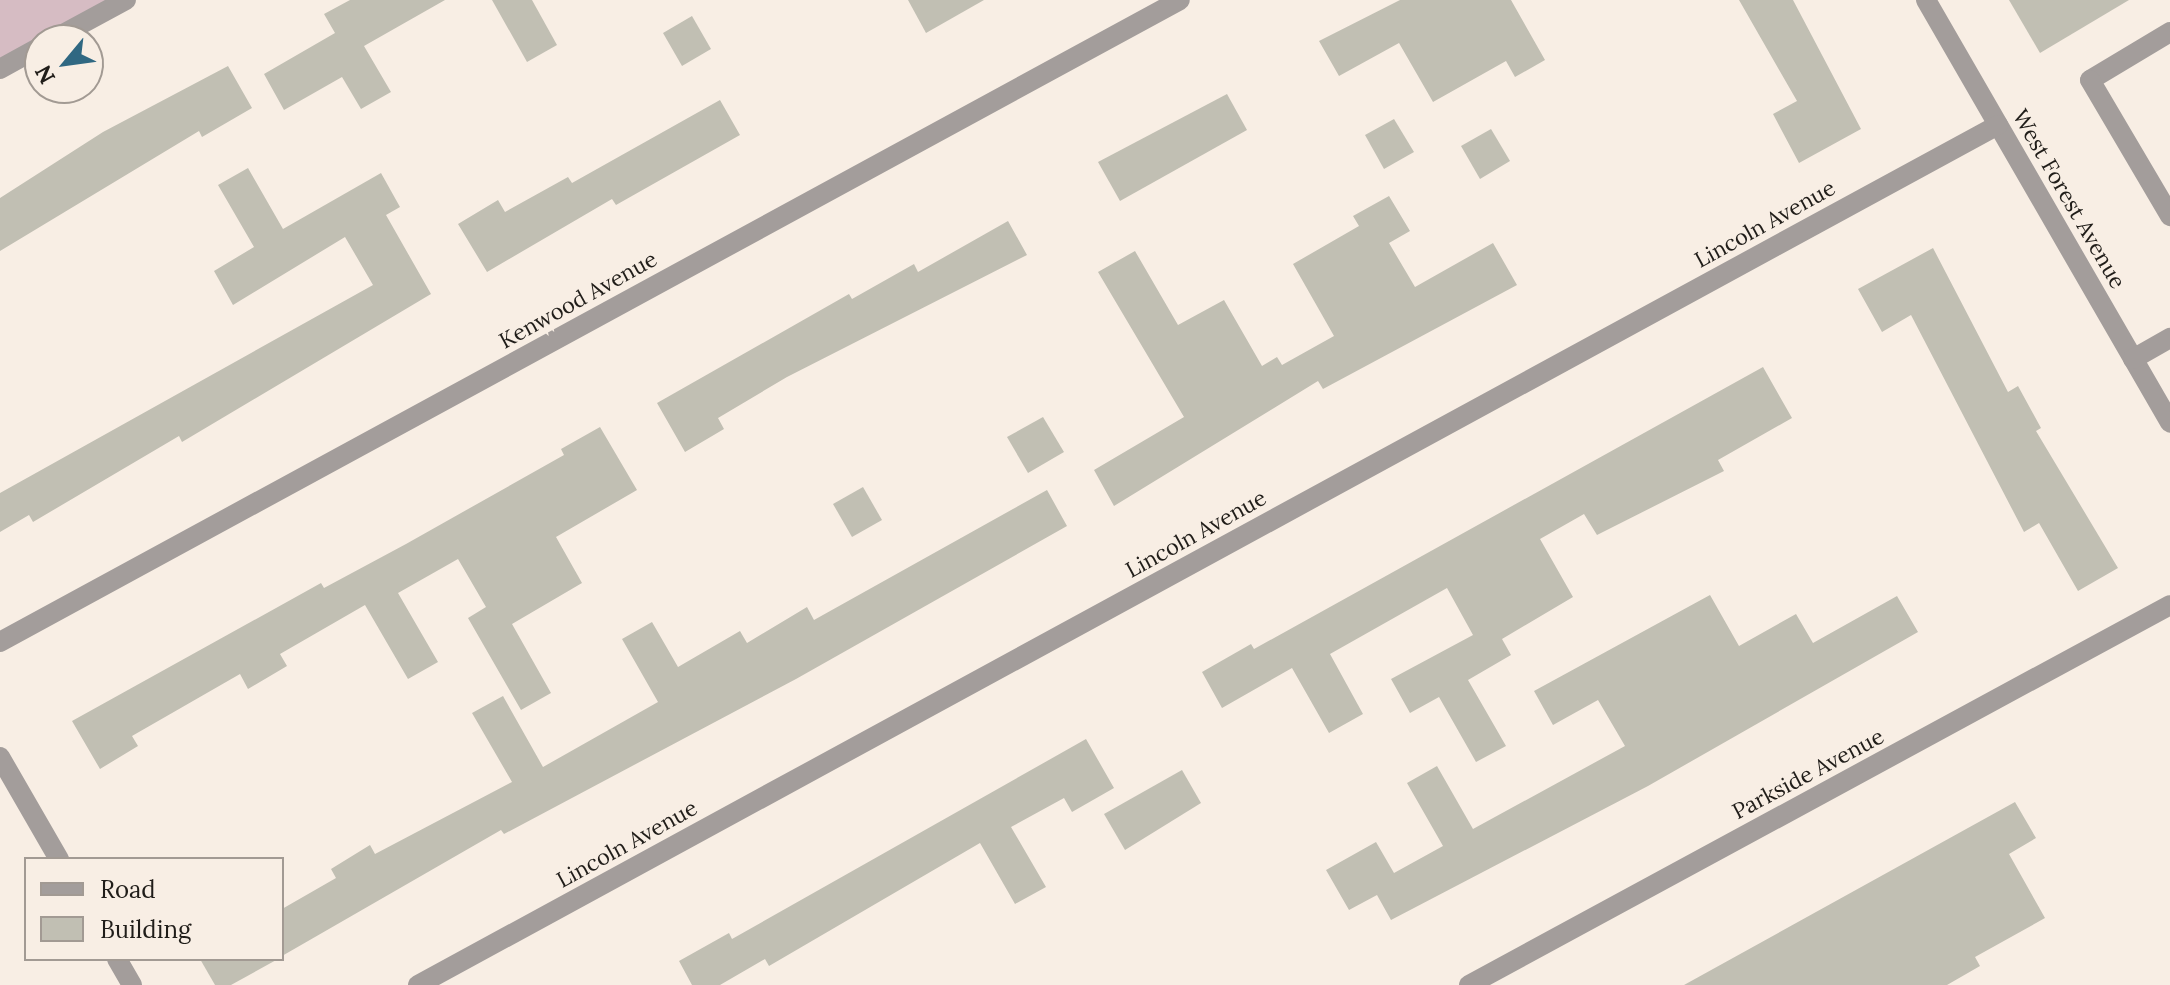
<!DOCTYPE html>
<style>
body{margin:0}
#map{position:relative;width:2170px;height:985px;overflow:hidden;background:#f8eee4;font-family:Lora,serif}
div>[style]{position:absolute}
.green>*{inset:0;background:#d6bcc3}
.building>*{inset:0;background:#c1bfb3}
.minor>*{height:20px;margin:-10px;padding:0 10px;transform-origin:10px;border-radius:10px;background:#a39d9b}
span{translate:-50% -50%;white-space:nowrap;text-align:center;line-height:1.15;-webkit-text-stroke:8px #f8eee4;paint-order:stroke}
.street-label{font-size:22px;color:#201d19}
.legend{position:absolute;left:24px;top:857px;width:260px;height:104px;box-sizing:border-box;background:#f8eee4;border:2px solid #a29a93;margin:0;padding:10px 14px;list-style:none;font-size:24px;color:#201d19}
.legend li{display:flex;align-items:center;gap:16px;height:40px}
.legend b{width:40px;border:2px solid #a29a93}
.north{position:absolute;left:24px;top:24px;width:80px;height:80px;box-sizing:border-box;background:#f8eee4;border:2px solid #a29a93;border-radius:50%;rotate:241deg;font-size:22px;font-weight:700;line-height:32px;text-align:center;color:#201d19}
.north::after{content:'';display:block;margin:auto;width:28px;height:36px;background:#306882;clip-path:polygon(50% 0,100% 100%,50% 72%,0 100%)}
</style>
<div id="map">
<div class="green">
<div style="clip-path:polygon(0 0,126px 0,0 69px)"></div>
</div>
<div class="building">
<div style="clip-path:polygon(350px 0,445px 0,364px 46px,391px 92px,361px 109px,342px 77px,284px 110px,264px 74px,335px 33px,324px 14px)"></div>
<div style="clip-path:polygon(492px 0,532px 0,557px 45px,527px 62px)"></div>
<div style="clip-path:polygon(908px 0,984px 0,926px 33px)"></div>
<div style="clip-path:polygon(1400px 0,1511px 0,1545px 60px,1515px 77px,1506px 61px,1433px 102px,1399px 43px,1339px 76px,1319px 41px)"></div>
<div style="clip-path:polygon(1739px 0,1793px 0,1861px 129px,1799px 163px,1773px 114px,1797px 101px)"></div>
<div style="clip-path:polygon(2009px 0,2129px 0,2040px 53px)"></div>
<div style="clip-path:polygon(692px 16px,711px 49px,682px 66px,663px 33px)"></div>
<div style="clip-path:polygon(228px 66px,252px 108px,202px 137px,199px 131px,0 251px,0 198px,103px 132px)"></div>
<div style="clip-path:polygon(1227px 94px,1247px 130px,1120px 201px,1098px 162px)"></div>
<div style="clip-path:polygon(720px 100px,740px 135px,616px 205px,612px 199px,487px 272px,458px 224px,498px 200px,505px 212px,568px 177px,572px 183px)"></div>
<div style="clip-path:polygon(1394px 119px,1414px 152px,1384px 169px,1365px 135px)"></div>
<div style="clip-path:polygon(1491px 129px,1510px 161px,1480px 179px,1461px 146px)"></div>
<div style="clip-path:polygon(248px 168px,283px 229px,381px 173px,400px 207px,386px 215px,431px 294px,182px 442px,179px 436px,33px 522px,29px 515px,0 532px,0 493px,373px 285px,345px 237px,233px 305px,214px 271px,254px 247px,218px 185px)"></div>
<div style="clip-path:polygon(1389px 196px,1410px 231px,1389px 243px,1415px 287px,1493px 243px,1517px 285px,1323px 389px,1318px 381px,1114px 506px,1094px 470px,1184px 417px,1098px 272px,1135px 251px,1178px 325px,1224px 300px,1262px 366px,1277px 357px,1282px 365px,1334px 336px,1293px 264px,1359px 226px,1353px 216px)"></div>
<div style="clip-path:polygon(1008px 221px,1027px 255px,787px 377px,718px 418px,724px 429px,685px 452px,657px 403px,849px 294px,852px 299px,914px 264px,918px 272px)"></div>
<div style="clip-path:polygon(1933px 248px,2008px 392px,2018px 386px,2041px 428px,2036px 431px,2118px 568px,2078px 591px,2039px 523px,2024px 532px,1911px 315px,1882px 332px,1858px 289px)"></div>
<div style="clip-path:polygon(1763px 367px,1792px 418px,1718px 460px,1724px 471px,1597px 535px,1584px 514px,1540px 539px,1573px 597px,1502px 639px,1511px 655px,1468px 680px,1506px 746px,1476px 762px,1439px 697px,1410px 713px,1391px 679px,1473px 635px,1447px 588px,1330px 654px,1363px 714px,1329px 733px,1292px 668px,1222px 708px,1202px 672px,1251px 644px,1254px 649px)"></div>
<div style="clip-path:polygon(1043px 417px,1064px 452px,1028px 473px,1007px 437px)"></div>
<div style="clip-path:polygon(600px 427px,637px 490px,556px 537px,582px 583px,512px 624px,551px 693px,521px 710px,468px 618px,486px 607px,458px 559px,398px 593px,438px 662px,408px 679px,365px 605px,280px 654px,287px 666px,248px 689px,240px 674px,132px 736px,138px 746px,100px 769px,72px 721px,321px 583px,324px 588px,406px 544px,564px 455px,561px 449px)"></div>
<div style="clip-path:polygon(863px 487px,882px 520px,852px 537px,833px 504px)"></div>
<div style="clip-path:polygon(1047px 490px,1067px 526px,796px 679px,504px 834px,501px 830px,282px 956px,282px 909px,336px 878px,331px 869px,370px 845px,375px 854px,512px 782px,472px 713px,503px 696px,543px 767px,658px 702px,622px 639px,652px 622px,678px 667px,740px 631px,747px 643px,807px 607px,814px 620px)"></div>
<div style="clip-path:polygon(1710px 595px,1739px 646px,1796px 614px,1813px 643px,1897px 596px,1918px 632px,1648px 786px,1391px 920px,1377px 895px,1349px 910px,1326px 870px,1376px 842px,1394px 873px,1443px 846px,1407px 783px,1437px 766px,1473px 829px,1625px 746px,1598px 700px,1553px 725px,1534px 691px)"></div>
<div style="clip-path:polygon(1086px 739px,1114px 788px,1072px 812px,1064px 798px,1011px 827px,1046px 887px,1015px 904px,980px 843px,769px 966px,765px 959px,720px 985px,692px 985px,679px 961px,729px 933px,732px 939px)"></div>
<div style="clip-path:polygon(1182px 770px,1201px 803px,1125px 850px,1104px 814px)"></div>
<div style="clip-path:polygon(2015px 802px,2036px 838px,2009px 854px,2045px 918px,1975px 957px,1980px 966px,1947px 985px,1684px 985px)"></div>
<div style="clip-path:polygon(200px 959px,278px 959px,231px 985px,215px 985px)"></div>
</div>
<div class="minor">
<div style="left:1926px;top:0;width:488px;rotate:60deg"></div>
<div style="left:2170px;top:32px;width:93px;rotate:149deg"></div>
<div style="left:2090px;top:80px;width:158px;rotate:59.5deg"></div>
<div style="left:52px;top:40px;width:84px;rotate:-28.4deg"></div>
<div style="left:0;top:69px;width:46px;rotate:-28.8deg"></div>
<div style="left:2133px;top:359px;width:43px;rotate:-29.6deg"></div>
<div style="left:0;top:642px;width:1343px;rotate:-28.55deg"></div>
<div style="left:0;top:757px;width:118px;rotate:60deg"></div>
<div style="left:117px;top:959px;width:30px;rotate:60deg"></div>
<div style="left:418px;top:985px;width:1799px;rotate:-28.56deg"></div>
<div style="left:1469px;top:985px;width:797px;rotate:-28.46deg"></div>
</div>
<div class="street-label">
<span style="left:2069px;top:199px;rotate:60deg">West Forest Avenue</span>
<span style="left:1765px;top:224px;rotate:-29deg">Lincoln Avenue</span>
<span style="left:578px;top:300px;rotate:-29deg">Kenwood Avenue</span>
<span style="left:1196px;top:534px;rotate:-29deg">Lincoln Avenue</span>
<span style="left:1808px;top:774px;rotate:-28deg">Parkside Avenue</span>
<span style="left:627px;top:844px;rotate:-29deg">Lincoln Avenue</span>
</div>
<ul class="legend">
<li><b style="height:10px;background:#a39d9b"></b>Road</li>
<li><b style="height:22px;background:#c1bfb3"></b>Building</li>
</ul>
<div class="north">N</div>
</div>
